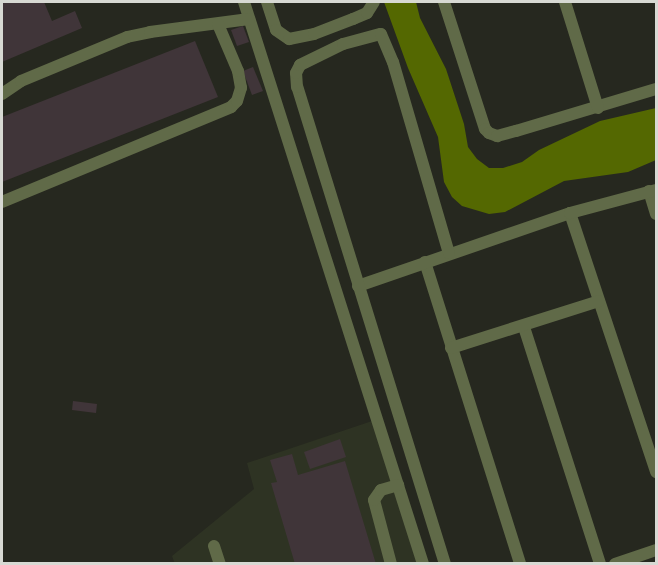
<!DOCTYPE html>
<style>
body{margin:0}
#map{position:relative;width:658px;height:565px;overflow:hidden;background:#26281f;font-family:"Archivo Narrow",sans-serif}
div>[style]{position:absolute}
.built>*{inset:0;background:#2e3323}
.water>*{inset:0;background:#546801}
.building>*{inset:0;background:#403539}
.minor>*{height:12px;margin:-6px;padding:0 6px;transform-origin:6px;border-radius:6px;background:#606a48}
span{translate:-50% -50%;white-space:nowrap;text-align:center;line-height:1.15;-webkit-text-stroke:4.5px #26281f;paint-order:stroke}
.frame{position:absolute;inset:0;border:3px solid #d7d9d3;pointer-events:none}
</style>
<div id="map">
<div class="built">
<div style="clip-path:polygon(378px 419px,423px 563px,175px 564px,172px 556px,254px 489px,247px 463px)"></div>
</div>
<div class="water">
<div style="clip-path:polygon(384px 2px,416px 2px,420px 18px,446px 69px,464px 124px,468px 147px,477px 159px,489px 168px,503px 168px,522px 162px,539px 150px,600px 121px,656px 108px,656px 160px,628px 172px,564px 181px,505px 212px,489px 214px,462px 206px,452px 197px,444px 182px,438px 137px,408px 68px)"></div>
</div>
<div class="building">
<div style="clip-path:polygon(2px 2px,44px 2px,52px 21px,75px 11px,82px 28px,2px 62px)"></div>
<div style="clip-path:polygon(243px 26px,249px 42px,237px 46px,231px 30px)"></div>
<div style="clip-path:polygon(195px 41px,218px 97px,2px 182px,2px 117px)"></div>
<div style="clip-path:polygon(253px 67px,263px 91px,252px 95px,243px 71px)"></div>
<div style="clip-path:polygon(73px 401px,97px 404px,96px 413px,72px 410px)"></div>
<div style="clip-path:polygon(340px 439px,346px 457px,310px 469px,304px 452px)"></div>
<div style="clip-path:polygon(292px 454px,298px 475px,345px 461px,376px 564px,295px 564px,271px 483px,277px 482px,270px 460px)"></div>
</div>
<div class="minor">
<div style="left:244px;top:2px;width:590px;rotate:72.33deg"></div>
<div style="left:267px;top:2px;width:29px;rotate:72deg"></div>
<div style="left:276px;top:30px;width:16px;rotate:35deg"></div>
<div style="left:289px;top:39px;width:25px;rotate:-11deg"></div>
<div style="left:314px;top:34px;width:42px;rotate:-21deg"></div>
<div style="left:353px;top:19px;width:15px;rotate:-23deg"></div>
<div style="left:367px;top:13px;width:13px;rotate:-58deg"></div>
<div style="left:444px;top:2px;width:133px;rotate:72.1deg"></div>
<div style="left:485px;top:129px;width:6px;rotate:45deg"></div>
<div style="left:489px;top:133px;width:9px;rotate:21deg"></div>
<div style="left:497px;top:136px;width:20px;rotate:-15deg"></div>
<div style="left:516px;top:131px;width:146px;rotate:-16.7deg"></div>
<div style="left:565px;top:2px;width:111px;rotate:72.7deg"></div>
<div style="left:2px;top:94px;width:23px;rotate:-34deg"></div>
<div style="left:21px;top:81px;width:115px;rotate:-22.5deg"></div>
<div style="left:127px;top:37px;width:24px;rotate:-12deg"></div>
<div style="left:150px;top:32px;width:100px;rotate:-7.5deg"></div>
<div style="left:649px;top:191px;width:24px;rotate:73deg"></div>
<div style="left:2px;top:202px;width:248px;rotate:-22.5deg"></div>
<div style="left:231px;top:107px;width:8px;rotate:-45deg"></div>
<div style="left:237px;top:101px;width:14px;rotate:-73deg"></div>
<div style="left:241px;top:88px;width:17px;rotate:-100deg"></div>
<div style="left:238px;top:71px;width:51px;rotate:-113.1deg"></div>
<div style="left:570px;top:213px;width:273px;rotate:71.6deg"></div>
<div style="left:425px;top:262px;width:317px;rotate:72.5deg"></div>
<div style="left:358px;top:286px;width:224px;rotate:-19deg"></div>
<div style="left:570px;top:213px;width:89px;rotate:-15deg"></div>
<div style="left:524px;top:327px;width:249px;rotate:72.2deg"></div>
<div style="left:451px;top:348px;width:155px;rotate:-17.6deg"></div>
<div style="left:214px;top:546px;width:19px;rotate:72deg"></div>
<div style="left:391px;top:564px;width:66px;rotate:-104.9deg"></div>
<div style="left:374px;top:500px;width:12px;rotate:-55deg"></div>
<div style="left:381px;top:490px;width:18px;rotate:-16deg"></div>
<div style="left:445px;top:564px;width:499px;rotate:-107.2deg"></div>
<div style="left:297px;top:87px;width:14px;rotate:-94deg"></div>
<div style="left:296px;top:73px;width:9px;rotate:-63deg"></div>
<div style="left:300px;top:65px;width:48px;rotate:-26deg"></div>
<div style="left:343px;top:44px;width:39px;rotate:-15deg"></div>
<div style="left:381px;top:34px;width:30px;rotate:67deg"></div>
<div style="left:393px;top:62px;width:199px;rotate:73.7deg"></div>
<div style="left:615px;top:564px;width:43px;rotate:-18.9deg"></div>
</div>
<div class="frame"></div>
</div>
